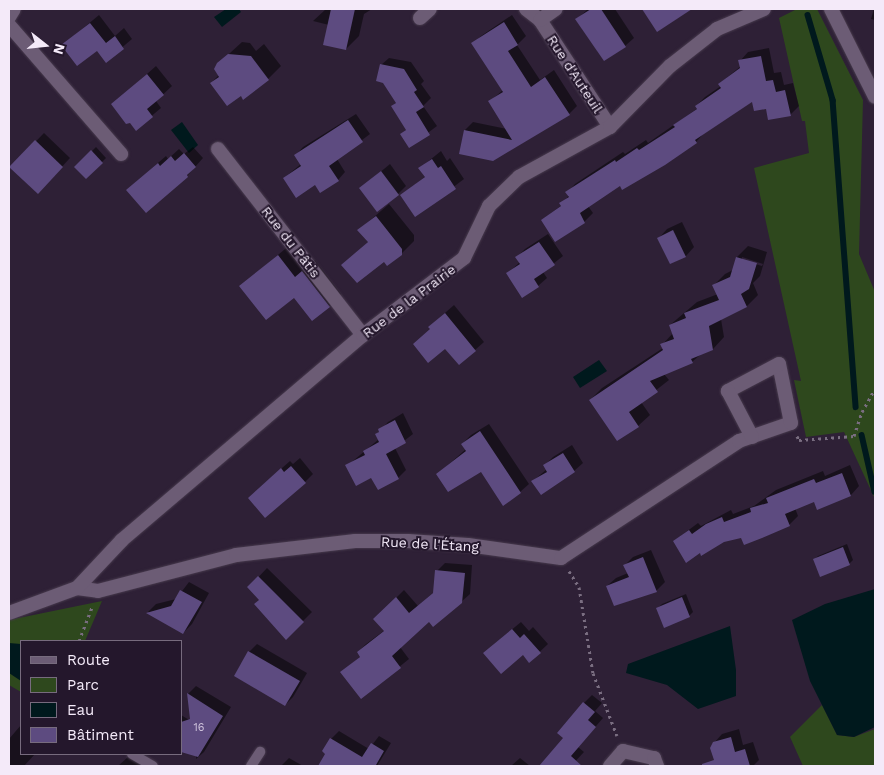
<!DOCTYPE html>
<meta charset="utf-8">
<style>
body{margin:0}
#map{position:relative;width:884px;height:775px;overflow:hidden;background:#2e2036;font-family:"Work Sans",sans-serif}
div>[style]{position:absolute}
.green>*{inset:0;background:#2e481d}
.water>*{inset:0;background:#00191d}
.shadow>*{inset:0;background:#0007}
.stream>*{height:5.5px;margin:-2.75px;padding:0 2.75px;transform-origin:2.75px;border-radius:2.75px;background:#00191d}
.building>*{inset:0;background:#5d4b80}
.path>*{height:3px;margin-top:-1.5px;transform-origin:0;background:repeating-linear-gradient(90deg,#7a6e81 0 2.5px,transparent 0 6.5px)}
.roads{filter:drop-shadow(0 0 1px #473a4d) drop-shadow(0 0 1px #473a4d)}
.service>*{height:10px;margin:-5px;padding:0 5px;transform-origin:5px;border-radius:5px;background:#6c5c75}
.minor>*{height:14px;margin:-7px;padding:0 7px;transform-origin:7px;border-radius:7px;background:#6c5c75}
.tertiary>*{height:14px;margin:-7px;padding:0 7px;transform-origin:7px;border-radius:7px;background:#6c5c75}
span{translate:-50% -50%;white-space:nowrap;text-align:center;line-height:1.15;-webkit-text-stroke:4px #24172c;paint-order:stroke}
.number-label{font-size:11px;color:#cec2db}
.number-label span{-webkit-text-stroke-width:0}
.street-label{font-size:14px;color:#f4eaf9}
.frame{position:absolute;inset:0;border:10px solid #f4eaf9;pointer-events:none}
.legend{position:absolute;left:20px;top:640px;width:162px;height:115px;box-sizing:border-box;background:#24172c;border:1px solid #776b7e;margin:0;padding:6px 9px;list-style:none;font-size:15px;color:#f4eaf9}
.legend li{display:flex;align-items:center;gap:10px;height:25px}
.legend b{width:25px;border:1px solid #776b7e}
.north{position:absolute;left:20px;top:20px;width:50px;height:50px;-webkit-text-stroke:4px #24172c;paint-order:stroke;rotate:106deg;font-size:14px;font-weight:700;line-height:20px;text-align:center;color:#f4eaf9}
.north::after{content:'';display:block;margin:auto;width:18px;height:22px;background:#f4eaf9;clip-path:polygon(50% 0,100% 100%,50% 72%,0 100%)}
</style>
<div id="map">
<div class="green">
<div style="clip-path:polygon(797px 9px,817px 9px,863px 100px,859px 254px,875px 292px,875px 499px,844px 432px,806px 437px,794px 380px,801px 381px,754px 168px,809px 153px,805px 121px,802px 121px,779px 18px)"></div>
<div style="clip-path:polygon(102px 601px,85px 641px,21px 641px,21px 692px,9px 685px,9px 620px)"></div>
<div style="clip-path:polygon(822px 705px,837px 735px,854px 737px,875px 729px,875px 766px,803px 766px,790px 737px)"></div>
</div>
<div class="water">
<div style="clip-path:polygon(226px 9px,239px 9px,241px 12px,222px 27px,214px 17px)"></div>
<div style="clip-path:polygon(182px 122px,198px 145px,189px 153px,171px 130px)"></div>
<div style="clip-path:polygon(599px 360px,607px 371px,580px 388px,573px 377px)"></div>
<div style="clip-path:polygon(875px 589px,875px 727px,854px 737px,837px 735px,810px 681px,792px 620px,825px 604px)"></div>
<div style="clip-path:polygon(730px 626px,736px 670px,736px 696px,698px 709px,667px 685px,626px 673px,628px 664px)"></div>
<div style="clip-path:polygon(9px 643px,21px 644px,21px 681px,9px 673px)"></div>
</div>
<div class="shadow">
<div style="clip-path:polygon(326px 9px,372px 9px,364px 14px,359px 36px,346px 49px,329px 25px,313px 21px)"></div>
<div style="clip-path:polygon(588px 9px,615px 9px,634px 38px,625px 46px,577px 19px)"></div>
<div style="clip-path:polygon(874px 9px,875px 9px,875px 20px,871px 19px)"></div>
<div style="clip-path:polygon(99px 15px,115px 36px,124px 28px,132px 39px,106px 61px,97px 50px,63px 45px)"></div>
<div style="clip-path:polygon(512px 15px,526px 36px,517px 45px,540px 80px,554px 70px,577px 106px,569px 114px,493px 160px,465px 130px,473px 122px,507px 129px,489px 102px,503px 90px,473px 44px,481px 36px)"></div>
<div style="clip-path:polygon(242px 42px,250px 43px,256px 51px,264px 44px,281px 66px,268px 79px,241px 94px,211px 83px,219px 75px,218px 64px)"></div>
<div style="clip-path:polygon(769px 48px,774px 73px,781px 72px,784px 85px,793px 83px,799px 106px,790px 115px,752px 100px,704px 133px,696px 142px,620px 185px,588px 206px,593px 213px,584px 222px,556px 240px,542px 220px,562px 205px,569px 195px,567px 193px,575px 184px,623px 152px,625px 154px,646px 140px,648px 143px,698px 108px,696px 106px,705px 97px,721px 86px,719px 84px,741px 66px,740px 61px,748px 52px)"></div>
<div style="clip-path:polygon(389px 58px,411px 62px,424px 81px,421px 84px,431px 98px,423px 106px,437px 126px,409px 147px,401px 134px,407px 129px,392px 106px,397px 102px,381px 65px)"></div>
<div style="clip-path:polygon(156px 66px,172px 86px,156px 101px,161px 108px,136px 129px,113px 104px)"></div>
<div style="clip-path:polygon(356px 114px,370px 134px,337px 159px,345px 172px,338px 180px,315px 183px,284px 178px,301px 164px,296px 155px,303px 147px)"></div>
<div style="clip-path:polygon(44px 133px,70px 158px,46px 184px,11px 167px)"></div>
<div style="clip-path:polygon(96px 147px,106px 158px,86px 178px,76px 167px)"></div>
<div style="clip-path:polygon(193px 147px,203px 158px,187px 176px,146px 211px,136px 182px,166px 156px,168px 159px,179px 149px,184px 154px)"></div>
<div style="clip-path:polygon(441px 151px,447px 161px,450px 158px,464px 179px,415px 216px,401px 196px,426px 176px,420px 168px)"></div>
<div style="clip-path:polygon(390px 164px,406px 186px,398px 194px,361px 188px)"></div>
<div style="clip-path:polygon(389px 204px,414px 235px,414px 241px,401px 254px,385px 260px,343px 265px,369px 241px,359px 230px)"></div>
<div style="clip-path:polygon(682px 222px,694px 247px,686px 256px,671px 263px,659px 238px,667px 229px)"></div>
<div style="clip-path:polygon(548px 234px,563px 256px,543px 272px,547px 278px,538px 286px,508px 273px,520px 262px,517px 257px,525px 249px)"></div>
<div style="clip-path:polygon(291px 244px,308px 266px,315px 260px,341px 294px,329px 306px,295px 296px,241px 286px)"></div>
<div style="clip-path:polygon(evenodd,748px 246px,767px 252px,760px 276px,753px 283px,758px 295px,747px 306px,721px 319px,724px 337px,713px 349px,701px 354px,692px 362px,664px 374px,669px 380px,641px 402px,650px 415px,638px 426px,617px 440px,590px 400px,602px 388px,663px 348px,662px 345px,673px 333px,670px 325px,697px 302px,718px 294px,713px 286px,725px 274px,733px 270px,737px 257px,748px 246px,742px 257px,763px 264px,762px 266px,742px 260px,742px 257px)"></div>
<div style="clip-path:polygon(454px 305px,484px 342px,475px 350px,429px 327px)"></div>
<div style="clip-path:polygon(403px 413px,413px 434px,395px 448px,406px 470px,398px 478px,372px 476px,347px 466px,379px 439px,377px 434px,388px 422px)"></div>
<div style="clip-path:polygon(489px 424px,529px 484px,520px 492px,481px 470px,438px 474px,466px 449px,462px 444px,471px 435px)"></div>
<div style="clip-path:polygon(572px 445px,583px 463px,574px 471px,533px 481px,547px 469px,544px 466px,553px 457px)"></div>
<div style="clip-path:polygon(300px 458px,313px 474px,305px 482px,258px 489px,290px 461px,293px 464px)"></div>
<div style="clip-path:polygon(850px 465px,859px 486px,851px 495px,818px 508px,815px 501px,795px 508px,798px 516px,789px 525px,723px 541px,701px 551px,674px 541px,698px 523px,701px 526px,731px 510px,733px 514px,754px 506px,776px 490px,823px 471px,825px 476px)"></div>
<div style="clip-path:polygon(847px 544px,853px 560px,849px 564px,814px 560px,818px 556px)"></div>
<div style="clip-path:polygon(651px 550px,665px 582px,656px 591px,607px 586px,616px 578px,628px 573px,625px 565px,633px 557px)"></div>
<div style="clip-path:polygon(445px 563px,472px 565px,470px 594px,461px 602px,429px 620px,400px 647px,409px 659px,362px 697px,342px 672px,361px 656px,358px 652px,366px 644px,385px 630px,375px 619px,404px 590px,418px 606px,434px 592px,437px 571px)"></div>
<div style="clip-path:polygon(267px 568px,312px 612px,286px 638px,261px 599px,249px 587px)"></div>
<div style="clip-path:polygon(189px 582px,209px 593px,192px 624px,183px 633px,148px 612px,156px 604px,176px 599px)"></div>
<div style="clip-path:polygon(686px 594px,693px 612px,689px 616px,658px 608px,662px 604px)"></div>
<div style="clip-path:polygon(521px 622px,529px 631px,533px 627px,548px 644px,530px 661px,523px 653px,493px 645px)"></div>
<div style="clip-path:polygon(257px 644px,307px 673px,293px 697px,285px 705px,249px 652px)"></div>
<div style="clip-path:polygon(196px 686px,231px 707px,204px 752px,196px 759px,196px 755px,181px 748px,181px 715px,191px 721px,188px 694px)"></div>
<div style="clip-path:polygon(592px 695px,602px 703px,595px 711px,603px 718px,578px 747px,584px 752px,571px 766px,541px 766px,565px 738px,584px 703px)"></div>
<div style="clip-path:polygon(21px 725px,21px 754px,35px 754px,24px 766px,9px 766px,9px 739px)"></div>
<div style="clip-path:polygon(739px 729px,743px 745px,753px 742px,759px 760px,753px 766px,717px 766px,711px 748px,714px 743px,722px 734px)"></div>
<div style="clip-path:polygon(339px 731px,369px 749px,379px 736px,391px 743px,377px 766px,319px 766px,327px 753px,331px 739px)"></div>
<div style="clip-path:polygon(128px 757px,145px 766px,118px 766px)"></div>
<div style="clip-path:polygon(289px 758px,303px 766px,281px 766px)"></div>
<div style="clip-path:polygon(520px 758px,530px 766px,511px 766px)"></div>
</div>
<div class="stream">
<div style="left:808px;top:15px;width:89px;rotate:73.6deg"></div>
<div style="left:833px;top:100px;width:308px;rotate:85.7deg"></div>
<div style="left:862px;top:435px;width:58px;rotate:77.2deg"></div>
</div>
<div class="building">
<div style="clip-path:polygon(331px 9px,355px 9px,346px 50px,323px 45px)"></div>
<div style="clip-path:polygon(591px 9px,601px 9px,626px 47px,604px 61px,575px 19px)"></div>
<div style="clip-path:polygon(642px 9px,692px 9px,657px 32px)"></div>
<div style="clip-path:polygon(504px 22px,518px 45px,508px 51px,531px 87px,545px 77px,570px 115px,493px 161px,459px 154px,464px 130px,512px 140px,488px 101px,503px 92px,471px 43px)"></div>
<div style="clip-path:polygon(90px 23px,106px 43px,115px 36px,124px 49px,106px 63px,97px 51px,77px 66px,61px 45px)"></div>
<div style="clip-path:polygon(228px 54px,251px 56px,269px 80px,243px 100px,241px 96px,227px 106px,210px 83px,219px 77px,214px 69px,217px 63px)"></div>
<div style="clip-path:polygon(761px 56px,766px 81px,773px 80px,776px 92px,785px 90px,791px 116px,768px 120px,766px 109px,754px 111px,752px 102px,695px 140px,697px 143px,665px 165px,622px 190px,620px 186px,580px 213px,585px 223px,555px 242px,541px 220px,561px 206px,559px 203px,569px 197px,565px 192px,615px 160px,616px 162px,637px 148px,639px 150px,675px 127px,673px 125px,697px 109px,695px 106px,721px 88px,718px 84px,740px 68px,738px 60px)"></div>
<div style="clip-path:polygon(380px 64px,404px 69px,417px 90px,414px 92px,424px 107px,416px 112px,430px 135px,409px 148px,400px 134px,406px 130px,391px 106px,396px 103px,383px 83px,376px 81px)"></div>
<div style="clip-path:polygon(147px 74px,164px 95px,147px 109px,153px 117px,136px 131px,130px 123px,126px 124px,111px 104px)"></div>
<div style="clip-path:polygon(348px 120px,363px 142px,329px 166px,339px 181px,320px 193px,315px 185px,296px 198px,283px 178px,301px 166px,294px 155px)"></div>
<div style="clip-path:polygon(35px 140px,63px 167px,38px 194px,9px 167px)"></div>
<div style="clip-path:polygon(91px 150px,103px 163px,86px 179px,74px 167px)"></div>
<div style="clip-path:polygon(184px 153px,196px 167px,187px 175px,188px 177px,146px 213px,126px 190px,158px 163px,160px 166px,171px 156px,175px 161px)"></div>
<div style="clip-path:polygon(432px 159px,438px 168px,441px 166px,456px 189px,415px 217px,400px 195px,425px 177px,418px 168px)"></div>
<div style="clip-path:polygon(381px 171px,399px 195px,377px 212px,359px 188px)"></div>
<div style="clip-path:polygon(376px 216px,402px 249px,402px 255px,387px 266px,384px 262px,357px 283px,341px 265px,368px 242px,357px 230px)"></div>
<div style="clip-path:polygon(673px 230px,686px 257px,670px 264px,657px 238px)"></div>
<div style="clip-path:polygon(539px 242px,555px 265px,534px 279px,539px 287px,522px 298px,506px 273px,520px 264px,515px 257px)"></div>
<div style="clip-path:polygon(278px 255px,295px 277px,302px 271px,330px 307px,312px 321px,294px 298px,266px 320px,239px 286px)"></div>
<div style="clip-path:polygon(736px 257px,757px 263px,749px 289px,741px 294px,747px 307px,709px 326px,713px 350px,691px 359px,693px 363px,650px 381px,658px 392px,629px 412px,639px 427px,617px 441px,589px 400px,663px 350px,660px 344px,674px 339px,669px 325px,686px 318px,684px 313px,719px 300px,712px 285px,730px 277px)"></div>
<div style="clip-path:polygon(445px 313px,476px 351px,459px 365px,445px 349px,428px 363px,413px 344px,430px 329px,428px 327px)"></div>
<div style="clip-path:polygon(395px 420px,406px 443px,386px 454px,399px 479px,378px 490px,371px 478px,356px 486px,345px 465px,365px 455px,363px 451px,379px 442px,375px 434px,379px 432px,378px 429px)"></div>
<div style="clip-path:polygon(480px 431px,521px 493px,503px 506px,481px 472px,448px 492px,436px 474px,466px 451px,461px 444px)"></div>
<div style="clip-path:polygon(563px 453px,575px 472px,541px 495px,531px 481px,547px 472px,543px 465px)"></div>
<div style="clip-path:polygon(291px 466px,306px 483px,265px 518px,248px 498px,281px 468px,284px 472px)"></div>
<div style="clip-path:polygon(842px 473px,851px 496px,817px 510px,814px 502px,785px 514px,790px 526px,762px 538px,744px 545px,741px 538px,724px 542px,701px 556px,700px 553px,686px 563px,673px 541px,689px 530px,692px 534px,706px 524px,722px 517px,724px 522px,751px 512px,750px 508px,768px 503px,766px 498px,814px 479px,816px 483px)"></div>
<div style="clip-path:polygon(843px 547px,850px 565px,820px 577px,813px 559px)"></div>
<div style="clip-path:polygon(643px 557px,657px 592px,614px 606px,606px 586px,629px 577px,623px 565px)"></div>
<div style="clip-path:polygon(435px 570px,465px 573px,462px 603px,433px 627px,429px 622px,392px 656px,401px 668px,361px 699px,340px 672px,360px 657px,357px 652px,384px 631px,373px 619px,396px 597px,409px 613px,433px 593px)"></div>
<div style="clip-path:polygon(258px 576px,304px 622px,286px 640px,254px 604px,259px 600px,247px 587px)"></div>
<div style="clip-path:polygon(180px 590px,202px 602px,183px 634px,146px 613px,171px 606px)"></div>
<div style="clip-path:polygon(682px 597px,690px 617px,664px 628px,656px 608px)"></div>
<div style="clip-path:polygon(512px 629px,520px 638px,524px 634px,541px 653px,529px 663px,523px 655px,501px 674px,483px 653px)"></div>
<div style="clip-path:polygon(248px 651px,300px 681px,285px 706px,234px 676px)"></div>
<div style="clip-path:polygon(187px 693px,223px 716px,198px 757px,181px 752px,181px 722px,190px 719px)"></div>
<div style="clip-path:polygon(583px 702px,595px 712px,588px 720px,596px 727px,571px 756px,582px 766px,539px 766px,563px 738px,557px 733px)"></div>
<div style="clip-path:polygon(731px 737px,735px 752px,745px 749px,750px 766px,702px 766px,702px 764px,714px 760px,710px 748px,713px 742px)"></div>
<div style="clip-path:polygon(330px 738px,362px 757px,371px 743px,384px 751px,376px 765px,377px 766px,318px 766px,325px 754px,322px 751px)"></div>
</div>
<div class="path">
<div style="left:797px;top:436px;width:4px;rotate:63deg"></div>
<div style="left:799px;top:440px;width:55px;rotate:-4.2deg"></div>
<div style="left:854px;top:436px;width:25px;rotate:-72deg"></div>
<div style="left:862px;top:412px;width:26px;rotate:-61deg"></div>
<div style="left:569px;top:571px;width:19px;rotate:58deg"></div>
<div style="left:579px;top:587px;width:87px;rotate:80.8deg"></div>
<div style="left:593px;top:673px;width:67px;rotate:69.1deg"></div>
<div style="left:79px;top:641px;width:36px;rotate:-69deg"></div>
</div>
<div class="roads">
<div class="service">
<div style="left:132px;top:754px;width:24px;rotate:30deg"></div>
<div style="left:251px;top:766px;width:17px;rotate:-57deg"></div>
</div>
<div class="minor">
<div style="left:526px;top:9px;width:18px;rotate:38deg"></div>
<div style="left:540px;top:20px;width:128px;rotate:56.8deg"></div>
<div style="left:831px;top:9px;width:98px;rotate:63.4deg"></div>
<div style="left:420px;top:18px;width:13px;rotate:-42deg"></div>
<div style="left:540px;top:20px;width:19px;rotate:-35deg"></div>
<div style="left:9px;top:25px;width:171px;rotate:49deg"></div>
<div style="left:218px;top:149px;width:236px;rotate:52.1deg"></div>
<div style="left:77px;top:588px;width:21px;rotate:8deg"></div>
<div style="left:98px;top:591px;width:143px;rotate:-14.6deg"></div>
<div style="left:236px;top:555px;width:120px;rotate:-6.7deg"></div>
<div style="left:355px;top:541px;width:53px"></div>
<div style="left:408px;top:541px;width:60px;rotate:3.8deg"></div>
<div style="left:468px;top:545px;width:94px;rotate:8deg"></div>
<div style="left:561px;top:558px;width:213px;rotate:-33.3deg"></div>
<div style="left:739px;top:441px;width:55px;rotate:-19.1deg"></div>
<div style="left:791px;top:423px;width:60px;rotate:-101.5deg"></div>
<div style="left:779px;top:364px;width:58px;rotate:152.1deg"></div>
<div style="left:728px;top:391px;width:52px;rotate:62.4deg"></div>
<div style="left:9px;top:613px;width:72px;rotate:-20.2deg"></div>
<div style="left:77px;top:588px;width:66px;rotate:-46.8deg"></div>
<div style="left:122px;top:540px;width:316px;rotate:-40.4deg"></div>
<div style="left:363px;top:335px;width:127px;rotate:-37.3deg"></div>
<div style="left:464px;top:258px;width:58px;rotate:-64.3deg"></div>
<div style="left:489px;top:206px;width:42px;rotate:-44deg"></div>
<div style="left:519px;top:177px;width:104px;rotate:-28.8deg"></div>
<div style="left:610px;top:127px;width:86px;rotate:-45.5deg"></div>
<div style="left:670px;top:66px;width:60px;rotate:-38.2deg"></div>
<div style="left:717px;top:29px;width:51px;rotate:-23.1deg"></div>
<div style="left:610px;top:766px;width:20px;rotate:-49deg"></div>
<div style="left:623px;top:751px;width:32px;rotate:13deg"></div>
<div style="left:654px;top:758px;width:9px;rotate:69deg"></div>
</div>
<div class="tertiary">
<div style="left:9px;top:17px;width:9px;rotate:-58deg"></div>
</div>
</div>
<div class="number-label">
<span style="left:199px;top:728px">16</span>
</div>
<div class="street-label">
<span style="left:575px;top:74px;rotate:57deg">Rue d'Auteuil</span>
<span style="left:291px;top:242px;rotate:52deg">Rue du Pâtis</span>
<span style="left:409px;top:301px;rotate:-37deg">Rue de la Prairie</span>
<span style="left:430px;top:544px;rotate:3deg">Rue de l'Étang</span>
</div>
<div class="frame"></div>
<ul class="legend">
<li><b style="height:6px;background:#6c5c75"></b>Route</li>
<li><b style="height:14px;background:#2e481d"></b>Parc</li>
<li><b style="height:14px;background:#00191d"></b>Eau</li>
<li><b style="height:14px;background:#5d4b80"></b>Bâtiment</li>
</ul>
<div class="north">N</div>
</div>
